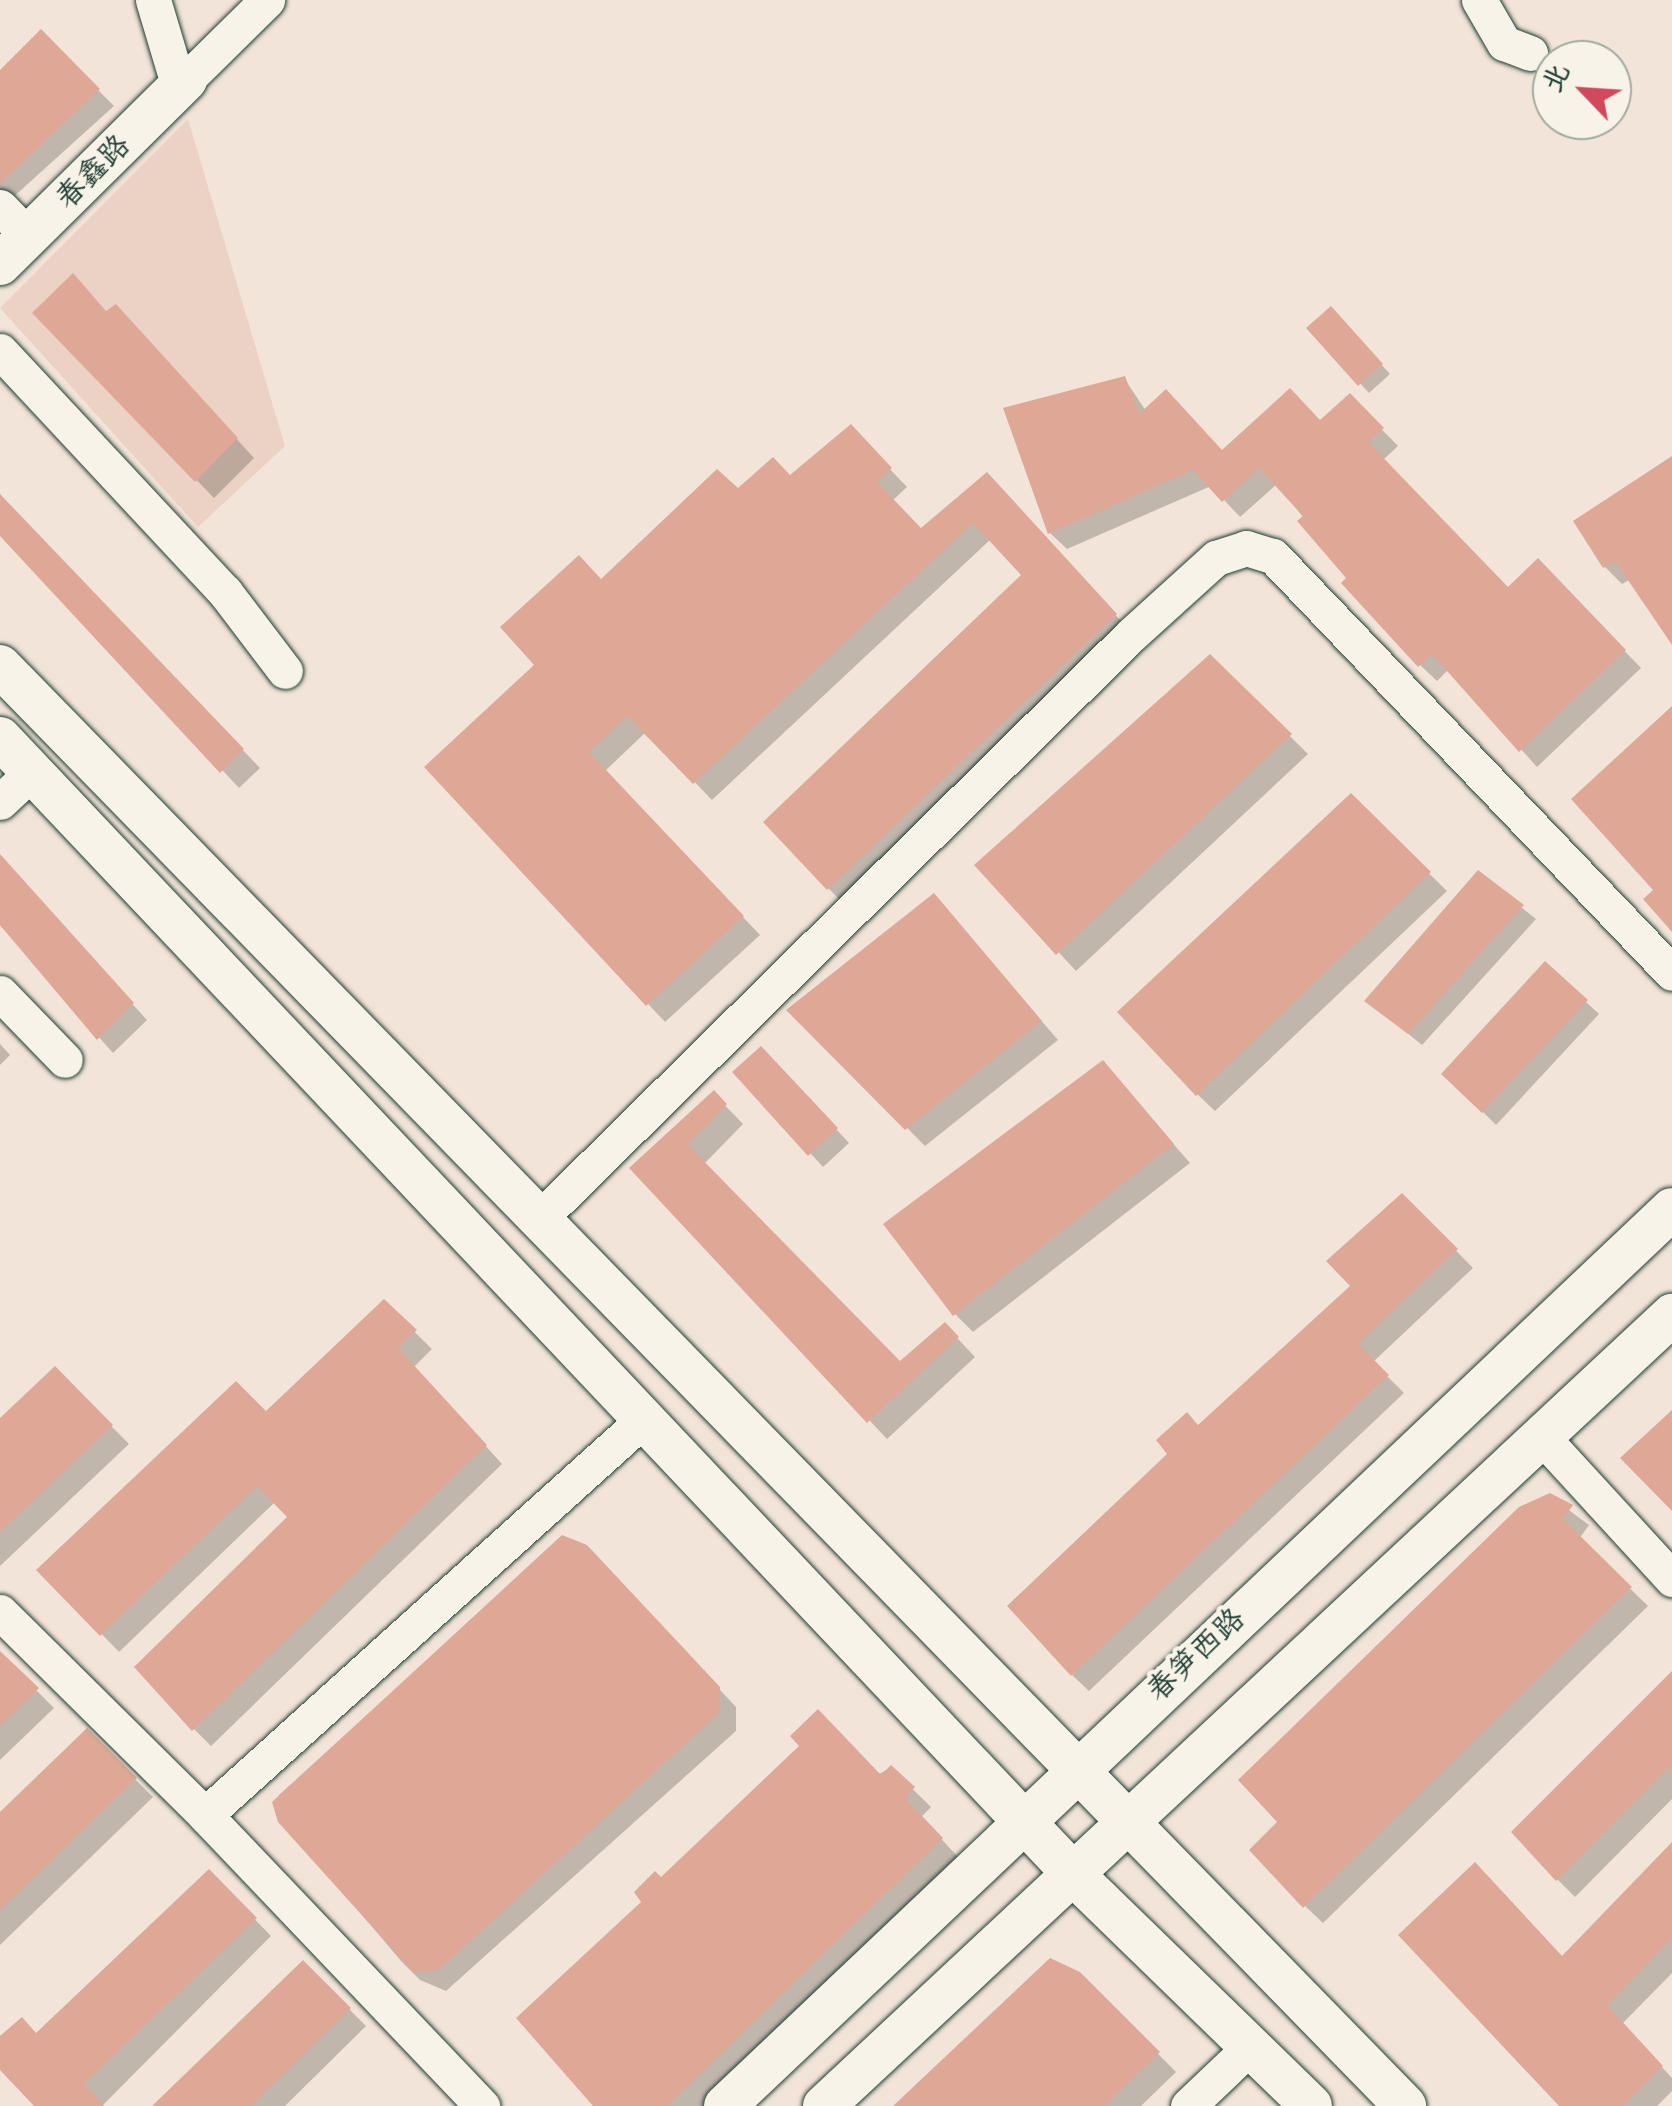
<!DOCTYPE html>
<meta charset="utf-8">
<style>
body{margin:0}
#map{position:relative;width:1672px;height:2106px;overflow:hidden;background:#f2e4d8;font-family:Pangolin,"LXGW WenKai TC",sans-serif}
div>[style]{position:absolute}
.built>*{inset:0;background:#ecd2c4}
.shadow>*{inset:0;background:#0003}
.building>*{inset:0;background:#dfa896}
.roads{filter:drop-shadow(0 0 2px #1f3d34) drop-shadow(0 0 2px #1f3d34)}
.minor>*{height:35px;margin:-17.5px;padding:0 17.5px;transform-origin:17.5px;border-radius:17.5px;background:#f7f3e8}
.major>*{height:42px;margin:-21px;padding:0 21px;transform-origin:21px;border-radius:21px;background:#f7f3e8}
span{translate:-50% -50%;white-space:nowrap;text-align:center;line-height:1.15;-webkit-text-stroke:9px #f7f3e8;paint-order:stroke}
.street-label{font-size:30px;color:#1f3d34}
.north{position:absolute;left:1532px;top:40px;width:100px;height:100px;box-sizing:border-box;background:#f7f3e8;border:2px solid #a1aaa0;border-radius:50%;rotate:295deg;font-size:28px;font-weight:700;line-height:40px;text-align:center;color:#1f3d34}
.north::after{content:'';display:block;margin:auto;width:35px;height:45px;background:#d1495b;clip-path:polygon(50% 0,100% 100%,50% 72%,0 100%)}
</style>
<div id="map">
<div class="built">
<div style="clip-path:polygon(188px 119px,285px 446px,198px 527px,0 308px)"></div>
</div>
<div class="shadow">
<div style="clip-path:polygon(41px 33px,114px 106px,0 209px,0 74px)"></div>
<div style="clip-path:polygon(36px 314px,107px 314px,133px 325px,254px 458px,214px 498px)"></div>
<div style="clip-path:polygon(1339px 318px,1390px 374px,1369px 393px,1309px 328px)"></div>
<div style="clip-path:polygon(1124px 378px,1146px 411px,1223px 453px,1320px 422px,1350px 397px,1398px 446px,1383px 460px,1508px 591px,1538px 562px,1641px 668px,1537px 767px,1449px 669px,1437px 681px,1420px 665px,1277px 484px,1240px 517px,1211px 486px,1067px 549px,1050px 533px)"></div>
<div style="clip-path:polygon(863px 441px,907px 487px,892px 501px,922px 531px,1004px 493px,1132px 633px,846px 906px,828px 888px,1025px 576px,991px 539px,712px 800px,646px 732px,605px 771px,760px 935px,665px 1022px,427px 767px,538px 665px,601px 582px,738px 491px,790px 478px)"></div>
<div style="clip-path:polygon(1672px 472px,1672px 640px,1631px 579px,1622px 584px,1605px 567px)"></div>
<div style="clip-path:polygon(0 497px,260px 768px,239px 788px,0 533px)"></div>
<div style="clip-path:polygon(1210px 657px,1308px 754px,1076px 971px,978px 865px)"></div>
<div style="clip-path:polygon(1351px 797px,1447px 891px,1215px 1111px,1197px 1094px)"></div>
<div style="clip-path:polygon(0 859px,147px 1020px,113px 1053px,0 925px)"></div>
<div style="clip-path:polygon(1479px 874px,1536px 919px,1422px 1045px,1367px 1000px)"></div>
<div style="clip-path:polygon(934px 896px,1058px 1040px,925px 1146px,795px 1015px)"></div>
<div style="clip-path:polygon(1586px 1002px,1599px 1014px,1496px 1125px,1445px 1074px)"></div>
<div style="clip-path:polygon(0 1044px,10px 1055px,0 1065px)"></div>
<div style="clip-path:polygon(774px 1062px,849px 1143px,823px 1167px,736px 1072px)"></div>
<div style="clip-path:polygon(1103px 1063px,1190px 1163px,973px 1332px,955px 1314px)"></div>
<div style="clip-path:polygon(714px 1094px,743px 1124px,704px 1164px,900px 1364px,945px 1325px,975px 1357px,887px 1439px,633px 1168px)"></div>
<div style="clip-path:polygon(1402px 1196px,1473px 1268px,1373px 1362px,1404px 1393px,1089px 1691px,1072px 1675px,1353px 1287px)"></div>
<div style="clip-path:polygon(384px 1302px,432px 1349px,414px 1367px,502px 1464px,211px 1746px,194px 1729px,291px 1517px,276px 1501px,119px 1652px,40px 1570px,266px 1414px)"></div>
<div style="clip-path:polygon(55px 1369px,129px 1444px,0 1566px,0 1422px)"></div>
<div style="clip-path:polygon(1550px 1496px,1589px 1525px,1579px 1539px,1648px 1606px,1323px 1923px,1305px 1906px,1280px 1822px)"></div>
<div style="clip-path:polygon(563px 1538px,604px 1566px,736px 1707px,736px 1731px,446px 1991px,420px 1980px,401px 1961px,275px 1812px,279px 1795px)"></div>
<div style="clip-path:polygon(0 1654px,54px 1708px,0 1760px)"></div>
<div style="clip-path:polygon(1672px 1674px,1672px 1799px,1575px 1897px,1557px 1879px)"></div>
<div style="clip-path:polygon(87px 1732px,153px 1797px,0 1945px,0 1816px)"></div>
<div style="clip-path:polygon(891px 1768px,931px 1807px,921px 1817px,959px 1858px,703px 2106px,597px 2106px,645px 1902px,661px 1880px)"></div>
<div style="clip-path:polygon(1672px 1846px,1672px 1973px,1622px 2024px,1672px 2078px,1672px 2091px,1657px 2106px,1562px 2106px,1563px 1959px)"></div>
<div style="clip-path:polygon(209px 1872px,271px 1936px,102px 2106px,37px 2106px,0 2066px,0 2039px,37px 2036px)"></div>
<div style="clip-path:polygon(303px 1963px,366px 2026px,285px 2106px,155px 2106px)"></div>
<div style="clip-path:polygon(1079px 1974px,1176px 2072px,1141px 2106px,899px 2106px)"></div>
</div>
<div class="building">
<div style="clip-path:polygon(41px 29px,100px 89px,0 184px,0 70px)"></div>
<div style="clip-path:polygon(73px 273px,106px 311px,116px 304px,238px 438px,195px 482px,32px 313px)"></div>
<div style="clip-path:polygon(1331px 306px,1383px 364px,1358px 386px,1306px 328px)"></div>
<div style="clip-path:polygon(1125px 376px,1139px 414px,1166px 389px,1222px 450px,1290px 388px,1320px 420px,1350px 393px,1384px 428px,1368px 442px,1508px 587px,1538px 558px,1626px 650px,1519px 752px,1432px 654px,1418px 667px,1341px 583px,1346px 578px,1297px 521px,1303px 516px,1259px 468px,1222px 502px,1193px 470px,1048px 534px,1003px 408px)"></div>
<div style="clip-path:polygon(851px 424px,892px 468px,877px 482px,921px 528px,987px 472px,1117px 614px,827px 890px,763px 822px,1021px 575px,973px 523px,693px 784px,627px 716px,589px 752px,744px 916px,646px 1006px,424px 767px,534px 665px,500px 627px,579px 555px,601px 579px,717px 469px,738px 488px,773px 457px,790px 475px)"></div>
<div style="clip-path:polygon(1672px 456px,1672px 645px,1615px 561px,1603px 568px,1573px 521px)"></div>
<div style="clip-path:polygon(0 494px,244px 749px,220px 773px,0 536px)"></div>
<div style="clip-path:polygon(1210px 654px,1292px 734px,1056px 955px,974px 865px)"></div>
<div style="clip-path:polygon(1672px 706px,1672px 932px,1643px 899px,1653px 890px,1571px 799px)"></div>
<div style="clip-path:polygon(1351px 793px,1431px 872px,1196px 1096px,1117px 1012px)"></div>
<div style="clip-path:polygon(0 854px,134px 1003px,97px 1040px,0 925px)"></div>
<div style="clip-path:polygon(1478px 870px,1524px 905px,1408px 1034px,1364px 1001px)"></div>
<div style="clip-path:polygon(934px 893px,1042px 1021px,905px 1130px,786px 1010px)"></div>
<div style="clip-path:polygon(1545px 961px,1588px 1000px,1482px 1113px,1441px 1074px)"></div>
<div style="clip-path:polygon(761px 1046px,838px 1128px,808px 1156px,732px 1072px)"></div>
<div style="clip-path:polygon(1103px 1060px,1174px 1144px,953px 1316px,883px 1224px)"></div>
<div style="clip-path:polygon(714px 1090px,727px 1104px,688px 1145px,900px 1361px,945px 1322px,959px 1337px,867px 1423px,629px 1168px)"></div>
<div style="clip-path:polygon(1402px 1193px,1458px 1249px,1358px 1344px,1389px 1375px,1071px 1676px,1007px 1606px,1167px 1454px,1156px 1440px,1187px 1412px,1198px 1425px,1350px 1286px,1326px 1261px)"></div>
<div style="clip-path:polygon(384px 1299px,417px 1330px,398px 1348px,487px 1445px,192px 1731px,134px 1667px,287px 1517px,257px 1486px,100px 1636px,36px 1570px,236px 1381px,266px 1411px)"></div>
<div style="clip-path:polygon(55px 1366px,113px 1425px,0 1532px,0 1418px)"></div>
<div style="clip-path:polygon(1672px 1410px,1672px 1511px,1620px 1458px)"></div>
<div style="clip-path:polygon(1550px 1493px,1573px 1505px,1563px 1519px,1632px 1587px,1303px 1908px,1249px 1850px,1277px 1822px,1238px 1780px,1519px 1507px)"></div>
<div style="clip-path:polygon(562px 1535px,587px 1545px,720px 1687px,720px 1712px,439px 1970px,413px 1972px,278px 1822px,272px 1802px)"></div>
<div style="clip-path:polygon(0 1651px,39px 1688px,0 1726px)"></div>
<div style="clip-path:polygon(1672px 1671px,1672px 1764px,1556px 1881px,1511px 1832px)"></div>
<div style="clip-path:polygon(818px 1709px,881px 1775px,891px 1765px,915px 1787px,905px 1798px,943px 1838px,667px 2106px,593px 2106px,516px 2018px,641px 1902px,634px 1892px,655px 1871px,661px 1877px,799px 1746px,790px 1736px)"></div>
<div style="clip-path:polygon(87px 1728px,137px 1778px,0 1910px,0 1812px)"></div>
<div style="clip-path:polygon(1672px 1842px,1672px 1939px,1607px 2005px,1663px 2066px,1623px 2106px,1559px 2106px,1398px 1935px,1475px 1862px,1562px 1956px)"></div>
<div style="clip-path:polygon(209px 1869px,257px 1918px,84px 2084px,104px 2106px,34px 2106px,0 2070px,0 2036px,22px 2017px,36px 2033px)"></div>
<div style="clip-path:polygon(1050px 1958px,1080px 1972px,1160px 2052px,1105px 2106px,893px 2106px)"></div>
<div style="clip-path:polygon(303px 1960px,351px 2008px,251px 2106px,152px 2106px)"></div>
</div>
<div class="roads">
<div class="minor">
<div style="left:153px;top:0;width:91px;rotate:73.4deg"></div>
<div style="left:1479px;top:0;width:50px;rotate:59.8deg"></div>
<div style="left:1504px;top:43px;width:28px;rotate:21deg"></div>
<div style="left:186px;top:80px;width:114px;rotate:-44.6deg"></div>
<div style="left:0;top:207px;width:40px;rotate:46deg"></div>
<div style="left:0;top:351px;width:330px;rotate:47deg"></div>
<div style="left:225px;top:592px;width:99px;rotate:52.8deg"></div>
<div style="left:0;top:802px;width:44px;rotate:-43.2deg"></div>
<div style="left:0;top:993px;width:93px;rotate:45.9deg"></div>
<div style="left:538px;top:1220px;width:833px;rotate:-44.61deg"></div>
<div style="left:1131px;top:635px;width:115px;rotate:-42.2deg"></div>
<div style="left:1216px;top:558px;width:32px;rotate:-18deg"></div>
<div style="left:1246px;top:548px;width:28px;rotate:17deg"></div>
<div style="left:1273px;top:556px;width:577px;rotate:46.26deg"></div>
<div style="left:1542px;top:1437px;width:193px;rotate:47.5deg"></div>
<div style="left:0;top:1612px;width:289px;rotate:44.7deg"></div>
<div style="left:205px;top:1815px;width:402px;rotate:46.4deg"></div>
<div style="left:205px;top:1815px;width:591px;rotate:-42.05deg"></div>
<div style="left:1188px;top:2106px;width:86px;rotate:-43.6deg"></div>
</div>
<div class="major">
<div style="left:0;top:264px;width:262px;rotate:-44.7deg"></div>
<div style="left:0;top:666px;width:2012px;rotate:45.7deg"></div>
<div style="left:0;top:738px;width:1573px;rotate:46.62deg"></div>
<div style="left:1080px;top:1881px;width:322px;rotate:44.2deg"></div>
<div style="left:725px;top:2106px;width:1304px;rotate:-43.45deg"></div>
<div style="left:824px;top:2106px;width:1160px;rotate:-43.01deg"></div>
</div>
</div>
<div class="street-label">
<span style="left:93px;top:172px;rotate:-45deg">春鑫路</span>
<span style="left:1196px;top:1655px;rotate:-43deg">春笋西路</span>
</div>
<div class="north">北</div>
</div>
